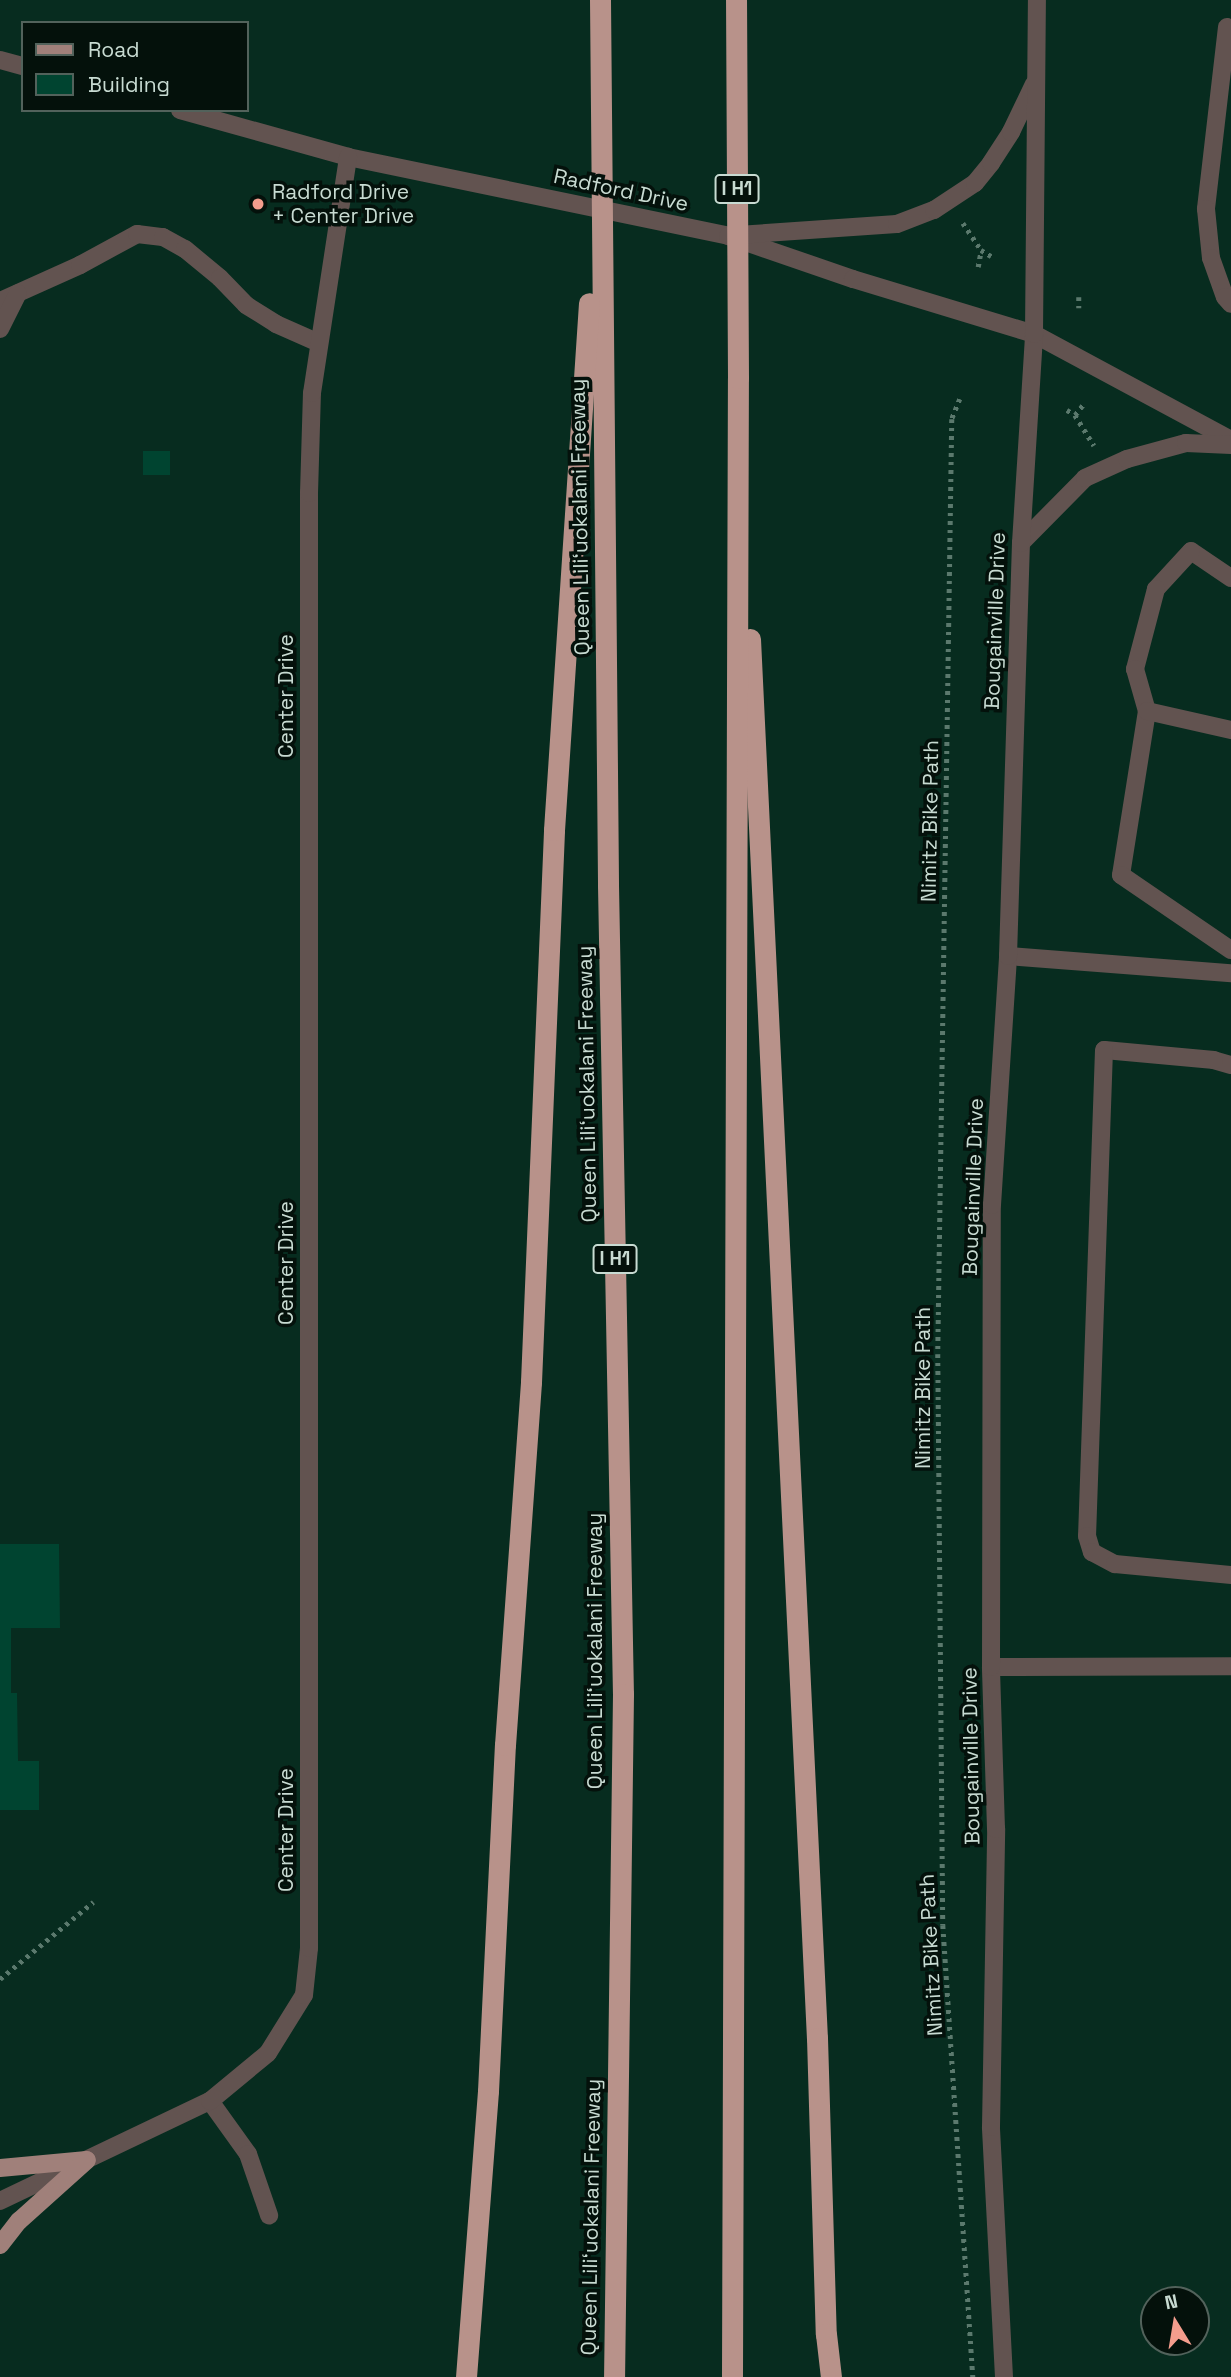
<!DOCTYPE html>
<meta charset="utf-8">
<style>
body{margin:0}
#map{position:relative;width:1231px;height:2377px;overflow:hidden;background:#072c1f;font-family:"Space Grotesk",sans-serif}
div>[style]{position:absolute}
.building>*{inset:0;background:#004430}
.path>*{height:4.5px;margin-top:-2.25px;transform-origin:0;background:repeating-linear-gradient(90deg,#5b796d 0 3.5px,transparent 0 8.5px)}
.minor>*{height:18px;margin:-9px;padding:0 9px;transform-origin:9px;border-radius:9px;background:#625350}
.major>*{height:18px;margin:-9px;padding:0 9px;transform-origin:9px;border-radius:9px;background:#a0807a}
.highway>*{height:21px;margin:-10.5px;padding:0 10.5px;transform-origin:10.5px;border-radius:10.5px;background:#b8928a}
.dots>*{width:19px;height:19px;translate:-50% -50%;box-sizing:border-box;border:4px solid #04110b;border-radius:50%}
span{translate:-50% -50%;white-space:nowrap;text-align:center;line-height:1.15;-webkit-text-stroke:7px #04110b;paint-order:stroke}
.shield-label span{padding:2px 5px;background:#04110b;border:2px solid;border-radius:5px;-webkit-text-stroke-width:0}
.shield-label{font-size:19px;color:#c8dbd2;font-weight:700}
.street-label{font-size:21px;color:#c8dbd2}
.poi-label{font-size:21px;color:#c8dbd2}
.left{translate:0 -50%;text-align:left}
.legend{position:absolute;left:21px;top:21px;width:228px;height:91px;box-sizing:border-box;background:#04110b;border:2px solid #52625b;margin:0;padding:9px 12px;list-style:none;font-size:21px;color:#c8dbd2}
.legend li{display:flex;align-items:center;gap:14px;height:35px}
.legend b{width:35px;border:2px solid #52625b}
.north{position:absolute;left:1140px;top:2286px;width:70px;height:70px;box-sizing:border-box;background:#04110b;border:2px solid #52625b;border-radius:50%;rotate:349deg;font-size:19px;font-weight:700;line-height:28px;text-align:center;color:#c8dbd2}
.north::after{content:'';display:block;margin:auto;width:24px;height:32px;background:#f49d8d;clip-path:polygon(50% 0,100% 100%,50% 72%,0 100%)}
</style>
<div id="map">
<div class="building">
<div style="clip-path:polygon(143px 451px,170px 451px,170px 475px,143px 475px)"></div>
<div style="clip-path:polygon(0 1544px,59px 1544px,60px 1628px,11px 1628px,11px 1693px,17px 1693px,18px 1761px,39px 1761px,39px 1810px,0 1810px)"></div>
</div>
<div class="path">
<div style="left:963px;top:223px;width:32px;rotate:56deg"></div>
<div style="left:981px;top:250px;width:12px;rotate:31deg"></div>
<div style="left:978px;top:267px;width:17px;rotate:-80deg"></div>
<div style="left:1079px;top:297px;width:11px;rotate:90deg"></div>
<div style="left:960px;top:399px;width:22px;rotate:112deg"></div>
<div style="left:952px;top:419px;width:935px;rotate:90.86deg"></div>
<div style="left:938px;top:1354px;width:571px;rotate:89.5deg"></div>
<div style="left:943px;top:1925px;width:453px;rotate:86.2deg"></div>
<div style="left:1067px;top:410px;width:9px;rotate:32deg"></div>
<div style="left:1075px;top:415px;width:36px;rotate:58deg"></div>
<div style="left:1075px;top:415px;width:16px;rotate:-52deg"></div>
<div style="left:0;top:1979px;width:121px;rotate:-39.6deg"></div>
</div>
<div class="minor">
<div style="left:1227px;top:27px;width:183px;rotate:96.6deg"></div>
<div style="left:1206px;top:209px;width:49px;rotate:84.2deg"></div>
<div style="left:1211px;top:258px;width:41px;rotate:70.3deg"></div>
<div style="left:1225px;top:297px;width:9px;rotate:49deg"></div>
<div style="left:0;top:60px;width:24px;rotate:15deg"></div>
<div style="left:180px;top:110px;width:174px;rotate:15.6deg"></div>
<div style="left:348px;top:157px;width:388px;rotate:11.7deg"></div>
<div style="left:728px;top:236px;width:132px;rotate:19deg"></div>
<div style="left:853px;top:279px;width:189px;rotate:16.9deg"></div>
<div style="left:1034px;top:334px;width:224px;rotate:28.3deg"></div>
<div style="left:738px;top:235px;width:159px;rotate:-4deg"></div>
<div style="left:897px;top:224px;width:40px;rotate:-21deg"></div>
<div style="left:934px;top:210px;width:49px;rotate:-33.4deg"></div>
<div style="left:975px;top:183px;width:26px;rotate:-51deg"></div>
<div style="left:991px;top:163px;width:37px;rotate:-57deg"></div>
<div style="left:1011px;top:132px;width:53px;rotate:-64.4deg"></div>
<div style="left:0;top:301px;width:88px;rotate:-24.2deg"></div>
<div style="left:80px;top:265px;width:65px;rotate:-28.5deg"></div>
<div style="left:137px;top:234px;width:26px;rotate:7deg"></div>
<div style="left:163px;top:237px;width:25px;rotate:29deg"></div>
<div style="left:185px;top:249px;width:45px;rotate:39.6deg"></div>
<div style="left:220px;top:278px;width:37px;rotate:46deg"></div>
<div style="left:246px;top:305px;width:36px;rotate:32deg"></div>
<div style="left:276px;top:324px;width:47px;rotate:23.8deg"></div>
<div style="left:0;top:329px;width:40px;rotate:-63.4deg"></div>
<div style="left:1021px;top:543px;width:91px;rotate:-45.4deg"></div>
<div style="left:1085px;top:478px;width:46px;rotate:-24.3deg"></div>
<div style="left:1127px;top:459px;width:61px;rotate:-15.2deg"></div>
<div style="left:1186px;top:443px;width:45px;rotate:2.5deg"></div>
<div style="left:1231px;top:578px;width:48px;rotate:-146deg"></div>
<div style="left:1191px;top:551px;width:52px;rotate:132.6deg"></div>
<div style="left:1156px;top:589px;width:83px;rotate:104.7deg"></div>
<div style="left:1135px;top:669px;width:44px;rotate:74.1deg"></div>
<div style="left:1147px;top:711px;width:166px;rotate:99deg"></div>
<div style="left:1121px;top:875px;width:133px;rotate:34.3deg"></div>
<div style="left:1147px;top:711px;width:86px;rotate:12.7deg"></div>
<div style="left:1008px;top:956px;width:224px;rotate:4.4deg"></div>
<div style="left:1231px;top:1065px;width:18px;rotate:-164deg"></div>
<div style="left:1214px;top:1060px;width:110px;rotate:-174.8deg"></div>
<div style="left:1104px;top:1050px;width:486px;rotate:92deg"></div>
<div style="left:1087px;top:1536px;width:17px;rotate:73deg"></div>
<div style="left:1092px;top:1552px;width:26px;rotate:28deg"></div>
<div style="left:1115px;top:1564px;width:117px;rotate:5.4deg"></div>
<div style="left:991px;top:1667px;width:240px;rotate:-0.2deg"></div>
<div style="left:210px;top:2101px;width:65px;rotate:54.4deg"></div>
<div style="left:248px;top:2154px;width:65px;rotate:71deg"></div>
<div style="left:0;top:2201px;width:233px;rotate:-25.5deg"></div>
<div style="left:210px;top:2101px;width:75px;rotate:-39.6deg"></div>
<div style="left:268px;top:2053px;width:68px;rotate:-58.2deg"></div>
<div style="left:304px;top:1995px;width:47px;rotate:-83.9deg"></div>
<div style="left:309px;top:1948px;width:1455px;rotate:-90deg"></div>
<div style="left:309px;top:493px;width:100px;rotate:-88.3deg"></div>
<div style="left:312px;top:393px;width:239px;rotate:-81.3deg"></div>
<div style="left:1004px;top:2377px;width:250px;rotate:-93deg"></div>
<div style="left:991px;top:2127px;width:298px;rotate:-89deg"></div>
<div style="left:996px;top:1829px;width:162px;rotate:-91.8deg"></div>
<div style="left:991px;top:1667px;width:462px;rotate:-89.9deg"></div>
<div style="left:992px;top:1205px;width:250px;rotate:-86.3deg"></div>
<div style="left:1008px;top:956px;width:413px;rotate:-88.2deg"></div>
<div style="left:1021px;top:543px;width:209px;rotate:-86.4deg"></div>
<div style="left:1034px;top:334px;width:334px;rotate:-89.5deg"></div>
</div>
<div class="major">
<div style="left:0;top:2168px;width:87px;rotate:-5.3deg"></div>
<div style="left:0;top:2245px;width:31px;rotate:-52deg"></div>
<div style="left:19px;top:2221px;width:91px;rotate:-41.9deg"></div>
</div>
<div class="highway">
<div style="left:600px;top:0;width:885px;rotate:89.48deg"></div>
<div style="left:608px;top:885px;width:809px;rotate:88.94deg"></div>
<div style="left:623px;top:1694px;width:683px;rotate:90.75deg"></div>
<div style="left:750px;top:639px;width:1401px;rotate:87.26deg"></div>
<div style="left:817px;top:2038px;width:296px;rotate:88.3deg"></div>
<div style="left:826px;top:2334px;width:43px;rotate:83.4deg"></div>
<div style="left:466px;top:2377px;width:287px;rotate:-85.6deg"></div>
<div style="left:488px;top:2091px;width:346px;rotate:-87.2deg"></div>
<div style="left:505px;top:1745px;width:364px;rotate:-85.9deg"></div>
<div style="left:531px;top:1382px;width:552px;rotate:-87.61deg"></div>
<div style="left:554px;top:830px;width:528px;rotate:-86.2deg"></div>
<div style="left:732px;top:2377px;width:1999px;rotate:-89.83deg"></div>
<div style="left:738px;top:378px;width:378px;rotate:-90.3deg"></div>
</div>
<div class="dots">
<div style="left:258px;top:204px;background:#f49d8d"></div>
</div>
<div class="shield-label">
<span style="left:737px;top:189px">I H1</span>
<span style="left:615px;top:1259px">I H1</span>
</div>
<div class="street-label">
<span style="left:621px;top:190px;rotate:12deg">Radford Drive</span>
<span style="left:580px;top:517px;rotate:-91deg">Queen Liliʻuokalani Freeway</span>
<span style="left:995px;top:621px;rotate:-88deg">Bougainville Drive</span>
<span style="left:286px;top:696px;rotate:-90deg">Center Drive</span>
<span style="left:930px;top:821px;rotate:-89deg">Nimitz Bike Path</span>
<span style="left:587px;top:1084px;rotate:-91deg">Queen Liliʻuokalani Freeway</span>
<span style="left:973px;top:1187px;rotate:-88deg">Bougainville Drive</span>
<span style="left:286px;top:1263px;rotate:-90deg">Center Drive</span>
<span style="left:923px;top:1388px;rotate:-90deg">Nimitz Bike Path</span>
<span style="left:595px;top:1651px;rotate:-90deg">Queen Liliʻuokalani Freeway</span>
<span style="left:971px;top:1756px;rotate:-91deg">Bougainville Drive</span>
<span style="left:286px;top:1830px;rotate:-90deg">Center Drive</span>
<span style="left:931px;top:1955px;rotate:-93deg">Nimitz Bike Path</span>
<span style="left:591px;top:2217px;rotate:-89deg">Queen Liliʻuokalani Freeway</span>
</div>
<div class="poi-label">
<span class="left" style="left:272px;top:204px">Radford Drive<br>+ Center Drive</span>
</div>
<ul class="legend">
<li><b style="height:9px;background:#a0807a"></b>Road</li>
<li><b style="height:19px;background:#004430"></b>Building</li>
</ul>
<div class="north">N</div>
</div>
